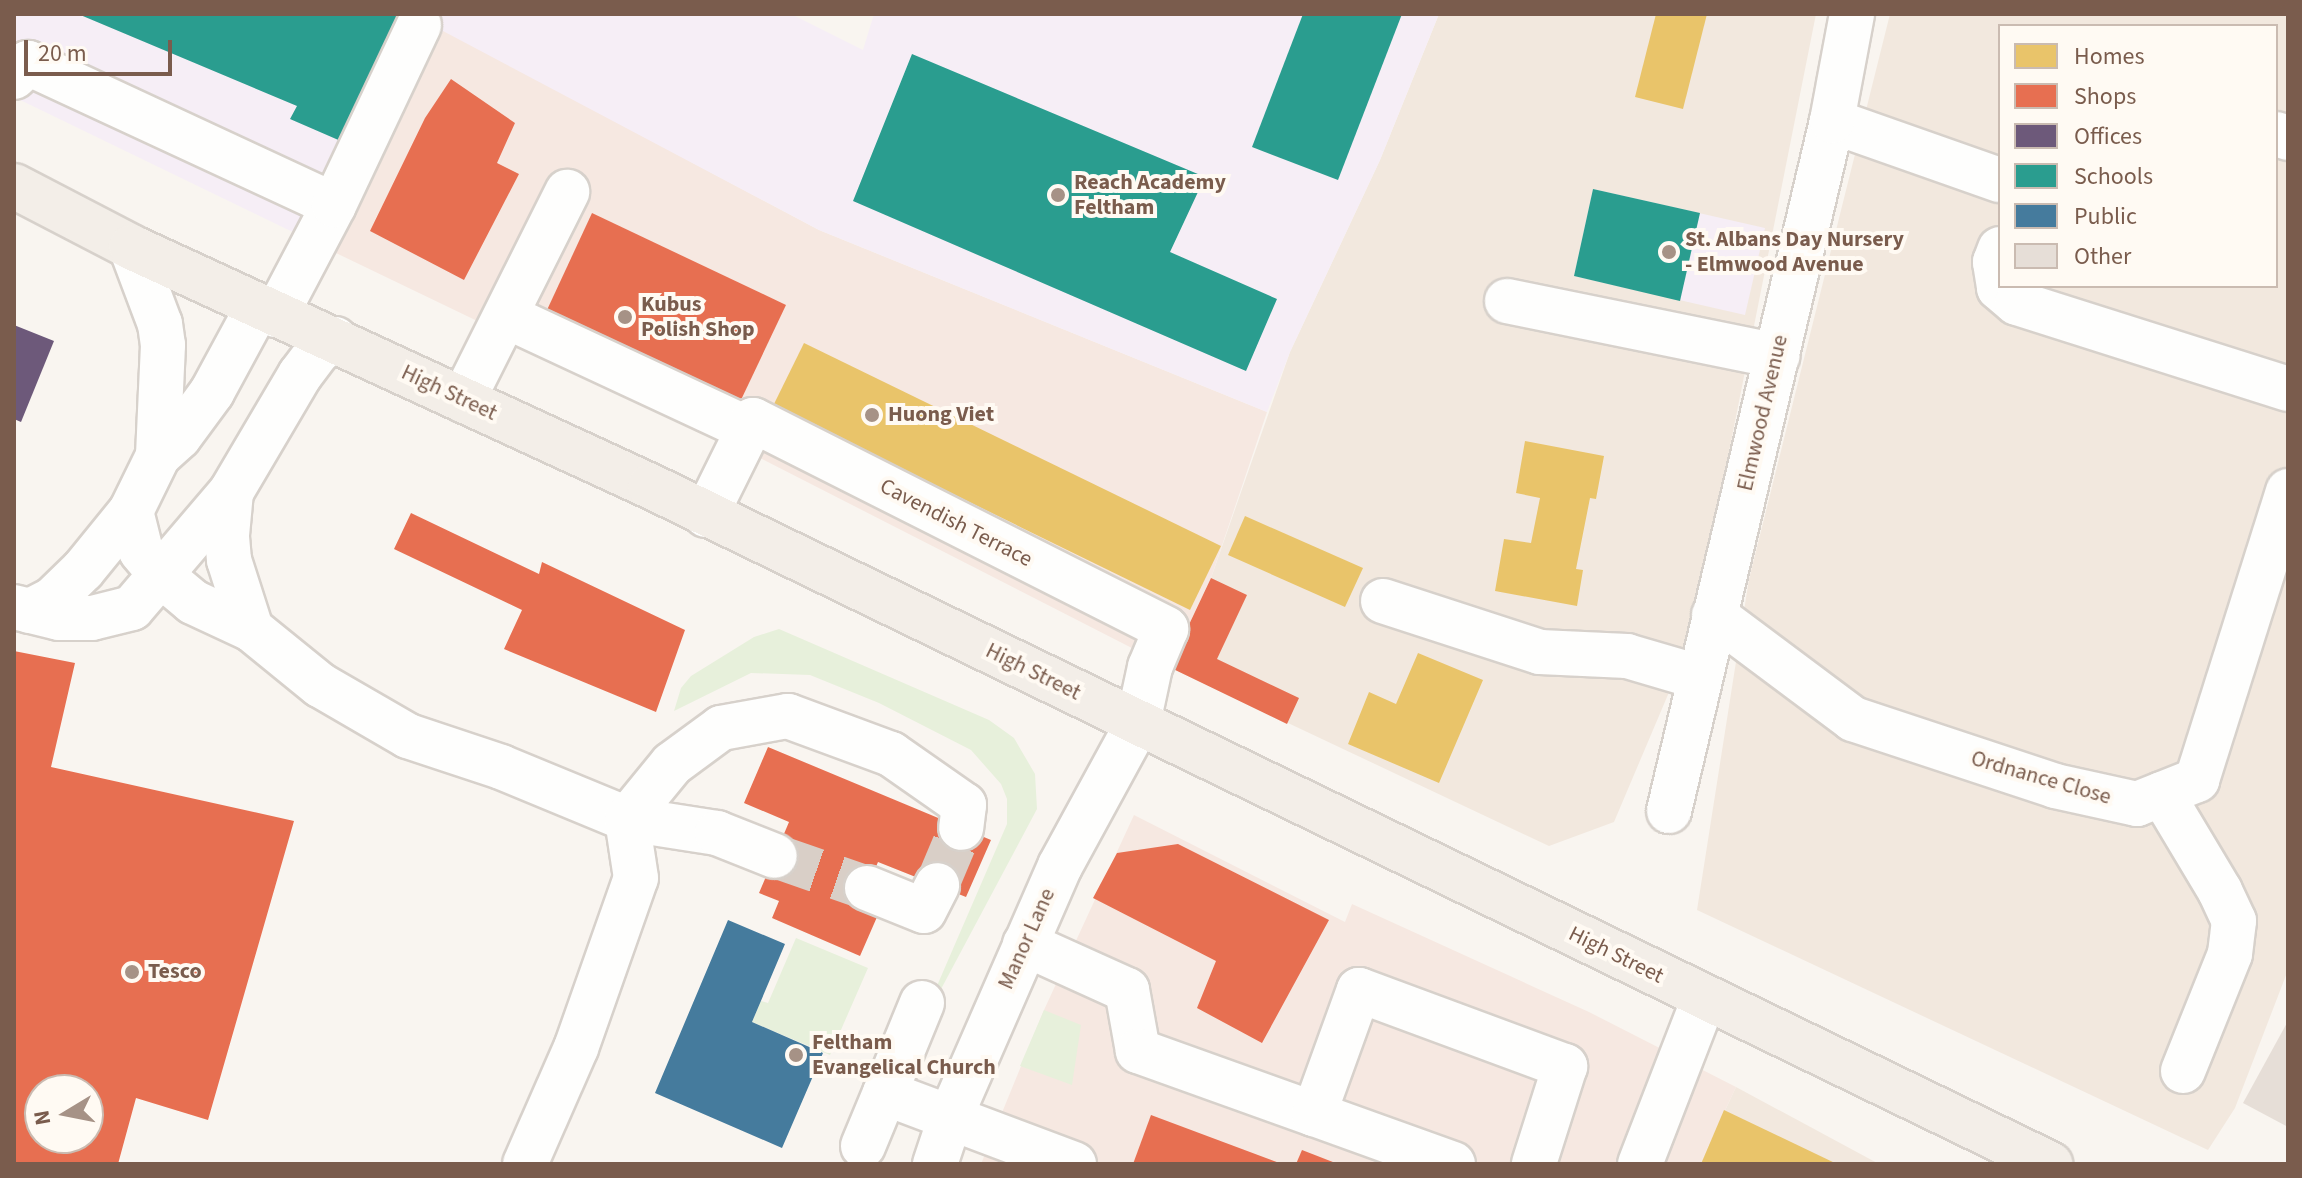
<!DOCTYPE html>
<html>
<head>
<meta charset="utf-8">
<style>
	body { margin:0 }
	#map { position:relative; width:2302px; height:1178px; overflow:hidden; background:#f9f5f0; font-family:"Source Sans 3",sans-serif }
	div>[style] { position:absolute }
	.residential>* { inset:0; background:#f2e8de }
	.commercial>* { inset:0; background:#f6e8e1 }
	.education>* { inset:0; background:#f6eef6 }
	.green>* { inset:0; background:#e7f0db }
	.homes>* { inset:0; background:#e9c46a }
	.shops>* { inset:0; background:#e76f51 }
	.offices>* { inset:0; background:#6d597a }
	.schools>* { inset:0; background:#2a9d8f }
	.public>* { inset:0; background:#457b9d }
	.building>* { inset:0; background:#e6ded7 }
	.minor-tunnel>* { height:44px; margin-top:-22px; transform-origin:0; background:repeating-linear-gradient(90deg,#d9cfc7 0 44px,transparent 0 66px) }
	.roads { filter:drop-shadow(2px 0 #d7d1cb) drop-shadow(-2px 0 #d7d1cb) drop-shadow(0 2px #d7d1cb) drop-shadow(0 -2px #d7d1cb) }
	.minor>* { height:44px; margin:-22px; padding:0 22px; transform-origin:22px; border-radius:22px; background:#fefefd }
	.major>* { height:44px; margin:-22px; padding:0 22px; transform-origin:22px; border-radius:22px; background:#f3eee8 }
	.dots>* { width:22px; height:22px; translate:-50% -50%; box-sizing:border-box; border:4px solid #fffaf3; border-radius:50% }
	span { translate:-50% -50%; white-space:nowrap; text-align:center; line-height:1.15; -webkit-text-stroke:8px #fffaf3; paint-order:stroke }
	.poi-label { font-size:22px; color:#7a5c4d; font-weight:700 }
	.left { translate:0 -50%; text-align:left }
	.street-label { font-size:22px; color:#7a5c4d }
	.frame { position:absolute; inset:0; border:16px solid #7a5c4d; pointer-events:none }
	.legend { position:absolute; left:1998px; top:24px; width:280px; height:264px; box-sizing:border-box; background:#fffaf3; border:2px solid #cabbb1; margin:0; padding:10px 14px; list-style:none; font-size:24px; color:#7a5c4d }
	.legend li { display:flex; align-items:center; gap:16px; height:40px }
	.legend b { width:40px; border:2px solid #cabbb1 }
	.north { position:absolute; left:24px; top:1074px; width:80px; height:80px; box-sizing:border-box; background:#fffaf3; border:2px solid #cabbb1; border-radius:50%; rotate:260deg; font-size:22px; font-weight:700; line-height:32px; text-align:center; color:#7a5c4d }
	.north::after { content:''; display:block; margin:auto; width:28px; height:36px; background:#a69286; clip-path:polygon(50% 0,100% 100%,50% 72%,0 100%) }
	.scale { position:absolute; left:24px; top:40px; width:148px; height:36px; box-sizing:border-box; border:4px solid #7a5c4d; border-top:0; padding-left:10px; font-size:24px; line-height:28px; white-space:nowrap; color:#7a5c4d; -webkit-text-stroke:6px #fffaf3; paint-order:stroke }
</style>
</head>
<body>
<div id="map">
	<div class="residential">
		<i style="clip-path:polygon(1439px 14px,1816px 14px,1692px 638px,1614px 822px,1549px 846px,1169px 667px,1211px 578px,1290px 352px,1380px 160px)"></i>
		<i style="clip-path:polygon(evenodd,1890px 14px,2288px 14px,2288px 970px,2235px 1108px,2208px 1150px,1697px 910px,1749px 579px,1890px 14px,2000px 26px,2276px 26px,2276px 286px,2000px 286px,2000px 26px)"></i>
		<i style="clip-path:polygon(1736px 1087px,1879px 1164px,1700px 1164px)"></i>
	</div>
	<div class="commercial">
		<i style="clip-path:polygon(443px 30px,819px 230px,1267px 412px,1211px 578px,1169px 667px,725px 440px,336px 253px)"></i>
		<i style="clip-path:polygon(1134px 815px,1345px 922px,1352px 904px,1589px 1012px,1736px 1087px,1700px 1164px,981px 1164px,1044px 1010px)"></i>
	</div>
	<div class="education">
		<i style="clip-path:polygon(14px 14px,791px 14px,863px 50px,874px 14px,1439px 14px,1380px 160px,1290px 352px,1267px 412px,819px 230px,443px 31px,336px 253px,14px 97px)"></i>
		<i style="clip-path:polygon(1593px 189px,1765px 228px,1745px 315px,1574px 276px)"></i>
	</div>
	<div class="green">
		<i style="clip-path:polygon(779px 629px,989px 720px,1014px 738px,1035px 774px,1037px 809px,940px 991px,933px 995px,1007px 824px,1007px 799px,1001px 784px,971px 750px,879px 703px,810px 675px,751px 673px,674px 711px,681px 688px,691px 676px,754px 637px)"></i>
		<i style="clip-path:polygon(796px 938px,868px 968px,830px 1055px,752px 1022px,761px 1001px,768px 1003px)"></i>
		<i style="clip-path:polygon(1044px 1010px,1081px 1025px,1072px 1085px,1020px 1066px)"></i>
	</div>
	<div class="homes">
		<i style="clip-path:polygon(1656px 14px,1707px 14px,1683px 109px,1635px 97px)"></i>
		<i style="clip-path:polygon(804px 343px,1221px 546px,1190px 610px,773px 406px)"></i>
		<i style="clip-path:polygon(1525px 441px,1604px 456px,1596px 499px,1590px 498px,1576px 569px,1583px 570px,1577px 606px,1495px 591px,1504px 539px,1531px 543px,1540px 498px,1516px 493px)"></i>
		<i style="clip-path:polygon(1245px 516px,1363px 568px,1345px 607px,1228px 555px)"></i>
		<i style="clip-path:polygon(1418px 653px,1483px 680px,1439px 783px,1348px 744px,1369px 692px,1396px 704px)"></i>
		<i style="clip-path:polygon(1724px 1110px,1837px 1164px,1701px 1164px)"></i>
	</div>
	<div class="shops">
		<i style="clip-path:polygon(451px 79px,515px 123px,497px 163px,519px 174px,464px 280px,370px 231px,425px 118px)"></i>
		<i style="clip-path:polygon(592px 213px,786px 305px,740px 402px,547px 310px)"></i>
		<i style="clip-path:polygon(411px 513px,539px 574px,542px 562px,685px 630px,656px 712px,504px 649px,522px 610px,394px 549px)"></i>
		<i style="clip-path:polygon(1211px 578px,1247px 595px,1217px 659px,1299px 698px,1287px 724px,1169px 667px)"></i>
		<i style="clip-path:polygon(evenodd,14px 651px,75px 663px,51px 767px,294px 821px,208px 1120px,136px 1098px,118px 1164px,14px 1164px,14px 651px,40px 1090px,88px 1090px,88px 1138px,40px 1138px,40px 1090px)"></i>
		<i style="clip-path:polygon(768px 747px,991px 840px,966px 897px,878px 862px,858px 909px,877px 917px,860px 956px,772px 918px,779px 901px,759px 893px,789px 822px,744px 803px)"></i>
		<i style="clip-path:polygon(1178px 844px,1329px 920px,1262px 1043px,1197px 1008px,1216px 961px,1093px 898px,1117px 853px)"></i>
		<i style="clip-path:polygon(1151px 1115px,1282px 1164px,1133px 1164px)"></i>
		<i style="clip-path:polygon(1302px 1150px,1338px 1164px,1296px 1164px)"></i>
	</div>
	<div class="offices">
		<i style="clip-path:polygon(14px 325px,54px 341px,21px 422px,14px 419px)"></i>
	</div>
	<div class="schools">
		<i style="clip-path:polygon(78px 14px,402px 14px,343px 142px,290px 119px,297px 106px)"></i>
		<i style="clip-path:polygon(1303px 14px,1402px 14px,1338px 180px,1252px 147px)"></i>
		<i style="clip-path:polygon(912px 54px,1205px 177px,1170px 252px,1277px 299px,1246px 371px,853px 201px)"></i>
		<i style="clip-path:polygon(1593px 189px,1700px 213px,1680px 301px,1574px 276px)"></i>
	</div>
	<div class="public">
		<i style="clip-path:polygon(728px 920px,785px 944px,752px 1022px,823px 1053px,782px 1148px,655px 1093px)"></i>
	</div>
	<div class="building">
		<i style="clip-path:polygon(2288px 1021px,2288px 1127px,2243px 1103px)"></i>
	</div>
	<div class="minor-tunnel">
		<i style="left:775px;top:856px;width:97px;rotate:19.2deg"></i>
		<i style="left:937px;top:885px;width:62px;rotate:-67.2deg"></i>
	</div>
	<div class="roads">
		<div class="minor">
			<i style="left:14px;top:77px;width:20px;rotate:-45deg"></i>
			<i style="left:28px;top:63px;width:337px;rotate:24.9deg"></i>
			<i style="left:1832px;top:121px;width:178px;rotate:19.4deg"></i>
			<i style="left:2276px;top:134px;width:13px;rotate:18deg"></i>
			<i style="left:131px;top:247px;width:82px;rotate:69.4deg"></i>
			<i style="left:160px;top:324px;width:21px;rotate:82deg"></i>
			<i style="left:163px;top:345px;width:111px;rotate:92.6deg"></i>
			<i style="left:158px;top:456px;width:61px;rotate:116.1deg"></i>
			<i style="left:131px;top:511px;width:41px;rotate:76deg"></i>
			<i style="left:141px;top:551px;width:33px;rotate:50deg"></i>
			<i style="left:162px;top:576px;width:40px;rotate:40deg"></i>
			<i style="left:193px;top:602px;width:64px;rotate:25deg"></i>
			<i style="left:251px;top:629px;width:89px;rotate:39.1deg"></i>
			<i style="left:320px;top:685px;width:102px;rotate:30.1deg"></i>
			<i style="left:408px;top:736px;width:98px;rotate:18.4deg"></i>
			<i style="left:501px;top:767px;width:136px;rotate:22.4deg"></i>
			<i style="left:627px;top:819px;width:91px;rotate:8.8deg"></i>
			<i style="left:717px;top:833px;width:62px;rotate:21.6deg"></i>
			<i style="left:2000px;top:249px;width:14px;rotate:111deg"></i>
			<i style="left:1995px;top:262px;width:26px;rotate:81deg"></i>
			<i style="left:1999px;top:288px;width:23px;rotate:40deg"></i>
			<i style="left:2017px;top:303px;width:284px;rotate:17.6deg"></i>
			<i style="left:1507px;top:301px;width:276px;rotate:11.5deg"></i>
			<i style="left:276px;top:315px;width:124px;rotate:-62.2deg"></i>
			<i style="left:334px;top:205px;width:199px;rotate:-64.7deg"></i>
			<i style="left:506px;top:316px;width:267px;rotate:25deg"></i>
			<i style="left:463px;top:400px;width:233px;rotate:-63.4deg"></i>
			<i style="left:158px;top:456px;width:28px;rotate:-42deg"></i>
			<i style="left:179px;top:437px;width:56px;rotate:-53.7deg"></i>
			<i style="left:212px;top:392px;width:97px;rotate:-61.6deg"></i>
			<i style="left:706px;top:515px;width:106px;rotate:-63.7deg"></i>
			<i style="left:753px;top:420px;width:463px;rotate:26.8deg"></i>
			<i style="left:1166px;top:629px;width:41px;rotate:112.8deg"></i>
			<i style="left:1150px;top:667px;width:57px;rotate:102.1deg"></i>
			<i style="left:1138px;top:723px;width:163px;rotate:118.6deg"></i>
			<i style="left:1060px;top:866px;width:273px;rotate:113.6deg"></i>
			<i style="left:951px;top:1116px;width:51px;rotate:108.4deg"></i>
			<i style="left:1383px;top:601px;width:165px;rotate:18deg"></i>
			<i style="left:1540px;top:652px;width:87px;rotate:2.6deg"></i>
			<i style="left:1627px;top:656px;width:75px;rotate:16.3deg"></i>
			<i style="left:14px;top:607px;width:46px;rotate:13.7deg"></i>
			<i style="left:59px;top:618px;width:33px"></i>
			<i style="left:92px;top:618px;width:41px;rotate:-14deg"></i>
			<i style="left:132px;top:608px;width:153px;rotate:-49.5deg"></i>
			<i style="left:30px;top:611px;width:25px;rotate:-27deg"></i>
			<i style="left:52px;top:600px;width:43px;rotate:-44.1deg"></i>
			<i style="left:83px;top:570px;width:76px;rotate:-50.9deg"></i>
			<i style="left:1714px;top:615px;width:174px;rotate:36.8deg"></i>
			<i style="left:1853px;top:719px;width:213px;rotate:18.3deg"></i>
			<i style="left:2055px;top:786px;width:84px;rotate:12.4deg"></i>
			<i style="left:2137px;top:804px;width:65px;rotate:-21.8deg"></i>
			<i style="left:2197px;top:780px;width:303px;rotate:-72.5deg"></i>
			<i style="left:251px;top:629px;width:72px;rotate:-107.7deg"></i>
			<i style="left:229px;top:560px;width:25px;rotate:-95deg"></i>
			<i style="left:227px;top:535px;width:43px;rotate:-84.7deg"></i>
			<i style="left:231px;top:492px;width:136px;rotate:-59.5deg"></i>
			<i style="left:300px;top:375px;width:30px;rotate:-53deg"></i>
			<i style="left:318px;top:351px;width:21px;rotate:-35deg"></i>
			<i style="left:2162px;top:794px;width:113px;rotate:59.1deg"></i>
			<i style="left:2220px;top:891px;width:33px;rotate:65deg"></i>
			<i style="left:2234px;top:921px;width:33px;rotate:97deg"></i>
			<i style="left:2230px;top:954px;width:126px;rotate:111.9deg"></i>
			<i style="left:1669px;top:811px;width:709px;rotate:-76.71deg"></i>
			<i style="left:1832px;top:121px;width:109px;rotate:-79.4deg"></i>
			<i style="left:867px;top:888px;width:61px;rotate:22deg"></i>
			<i style="left:924px;top:911px;width:29px;rotate:-63deg"></i>
			<i style="left:1025px;top:944px;width:112px;rotate:24.3deg"></i>
			<i style="left:1127px;top:990px;width:62px;rotate:79.8deg"></i>
			<i style="left:1138px;top:1051px;width:187px;rotate:19.7deg"></i>
			<i style="left:922px;top:1003px;width:97px;rotate:112.3deg"></i>
			<i style="left:885px;top:1093px;width:202px;rotate:20.6deg"></i>
			<i style="left:863px;top:1146px;width:57px;rotate:-67.5deg"></i>
			<i style="left:525px;top:1164px;width:127px;rotate:-66.3deg"></i>
			<i style="left:576px;top:1048px;width:180px;rotate:-70.6deg"></i>
			<i style="left:636px;top:878px;width:60px;rotate:-98.7deg"></i>
			<i style="left:627px;top:819px;width:71px;rotate:-50.7deg"></i>
			<i style="left:672px;top:764px;width:61px;rotate:-36.3deg"></i>
			<i style="left:721px;top:728px;width:68px;rotate:-10.2deg"></i>
			<i style="left:788px;top:716px;width:110px;rotate:20.3deg"></i>
			<i style="left:891px;top:754px;width:89px;rotate:34.9deg"></i>
			<i style="left:964px;top:805px;width:23px;rotate:97deg"></i>
			<i style="left:1453px;top:1164px;width:148px;rotate:-160.2deg"></i>
			<i style="left:1314px;top:1114px;width:132px;rotate:-70.1deg"></i>
			<i style="left:1359px;top:990px;width:220px;rotate:20.3deg"></i>
			<i style="left:1565px;top:1066px;width:103px;rotate:107.6deg"></i>
			<i style="left:1640px;top:1164px;width:177px;rotate:-68.8deg"></i>
		</div>
		<div class="major">
			<i style="left:14px;top:186px;width:132px;rotate:27.5deg"></i>
			<i style="left:131px;top:247px;width:571px;rotate:24.73deg"></i>
			<i style="left:650px;top:486px;width:1556px;rotate:25.84deg"></i>
		</div>
	</div>
	<div class="dots">
		<i style="left:1058px;top:195px;background:#a69286"></i>
		<i style="left:1669px;top:252px;background:#a69286"></i>
		<i style="left:625px;top:317px;background:#a69286"></i>
		<i style="left:872px;top:415px;background:#a69286"></i>
		<i style="left:132px;top:972px;background:#a69286"></i>
		<i style="left:796px;top:1055px;background:#a69286"></i>
	</div>
	<div class="poi-label">
		<span class="left" style="left:1074px;top:195px">Reach Academy<br>Feltham</span>
		<span class="left" style="left:1685px;top:252px">St. Albans Day Nursery<br>- Elmwood Avenue</span>
		<span class="left" style="left:641px;top:317px">Kubus<br>Polish Shop</span>
		<span class="left" style="left:888px;top:415px">Huong Viet</span>
		<span class="left" style="left:148px;top:972px">Tesco</span>
		<span class="left" style="left:812px;top:1055px">Feltham<br>Evangelical Church</span>
	</div>
	<div class="street-label">
		<span style="left:449px;top:393px;rotate:25deg">High Street</span>
		<span style="left:1763px;top:413px;rotate:-77deg">Elmwood Avenue</span>
		<span style="left:956px;top:523px;rotate:27deg">Cavendish Terrace</span>
		<span style="left:1033px;top:672px;rotate:26deg">High Street</span>
		<span style="left:2041px;top:778px;rotate:16deg">Ordnance Close</span>
		<span style="left:1027px;top:939px;rotate:-66deg">Manor Lane</span>
		<span style="left:1616px;top:955px;rotate:26deg">High Street</span>
	</div>
	<div class="frame"></div>
	<ul class="legend">
	<li><b style="height:22px;background:#e9c46a"></b>Homes</li>
	<li><b style="height:22px;background:#e76f51"></b>Shops</li>
	<li><b style="height:22px;background:#6d597a"></b>Offices</li>
	<li><b style="height:22px;background:#2a9d8f"></b>Schools</li>
	<li><b style="height:22px;background:#457b9d"></b>Public</li>
	<li><b style="height:22px;background:#e6ded7"></b>Other</li>
	</ul>
	<div class="north">N</div>
	<div class="scale">20 m</div>
</div>
</body>
</html>
